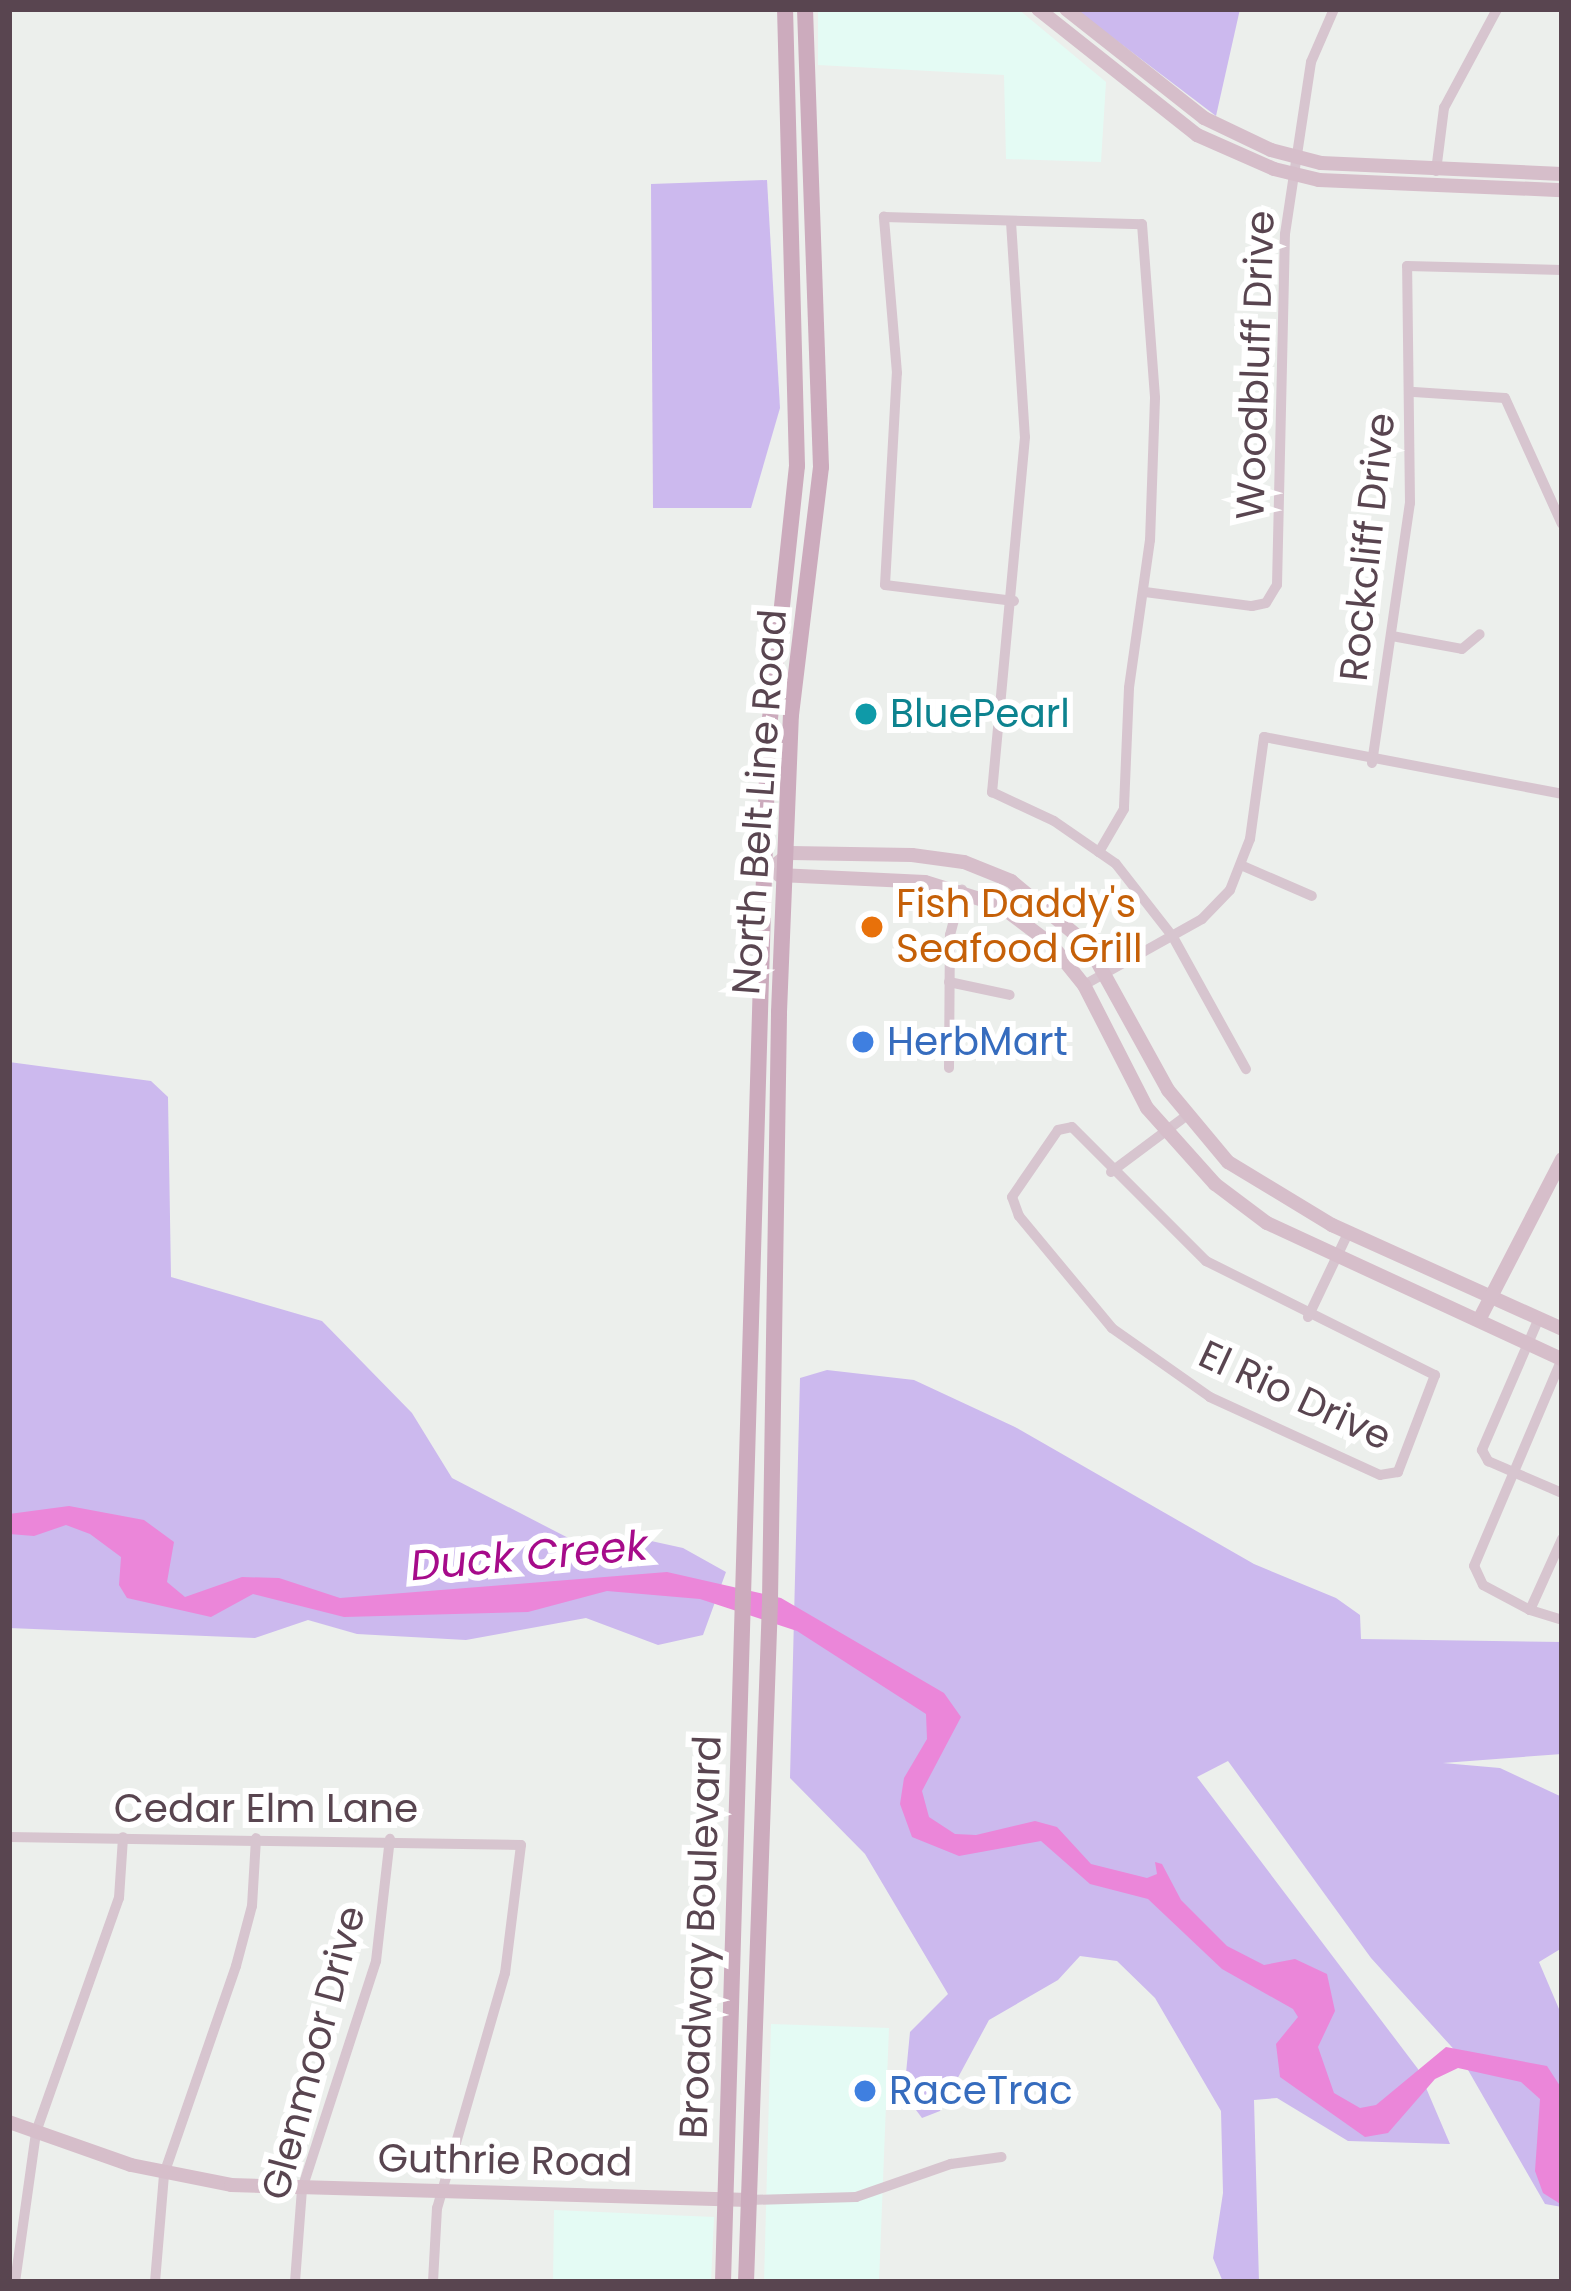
<!DOCTYPE html>
<html>
<head>
<meta charset="utf-8">
<style>
	body { margin:0 }
	#map { position:relative; width:1571px; height:2291px; overflow:hidden; background:#ecefec; font-family:Poppins,sans-serif }
	div>[style] { position:absolute }
	.commercial>* { inset:0; background:#e4fbf4 }
	.green>* { inset:0; background:#ccb9ee }
	.water>* { inset:0; background:#eb86d9 }
	.street>* { height:10px; margin:-5px; padding:0 5px; transform-origin:5px; border-radius:5px; background:#d7c5cf }
	.secondary>* { height:14px; margin:-7px; padding:0 7px; transform-origin:7px; border-radius:7px; background:#d6beca }
	.primary>* { height:16px; margin:-8px; padding:0 8px; transform-origin:8px; border-radius:8px; background:#ccabbd }
	.dots>* { width:33px; height:33px; translate:-50% -50%; box-sizing:border-box; border:6px solid #fff; border-radius:50% }
	span { translate:-50% -50%; white-space:nowrap; text-align:center; line-height:1.15; -webkit-text-stroke:12px #fff; paint-order:stroke }
	.street-label { font-size:39px; color:#594550 }
	.culture-label { font-size:39px; color:#0d838f }
	.left { translate:0 -50%; text-align:left }
	.food-label { font-size:39px; color:#c56008 }
	.shop-label { font-size:39px; color:#366cbe }
	.water-label { font-size:42px; color:#a60b8a; font-style:italic }
	.frame { position:absolute; inset:0; border:12px solid #594550; pointer-events:none }
</style>
</head>
<body>
<div id="map">
	<div class="commercial">
		<i style="clip-path:polygon(818px 9px,1018px 9px,1106px 82px,1101px 162px,1006px 159px,1004px 75px,818px 65px)"></i>
		<i style="clip-path:polygon(771px 2024px,889px 2028px,879px 2282px,764px 2282px)"></i>
		<i style="clip-path:polygon(554px 2210px,714px 2217px,711px 2282px,553px 2282px)"></i>
	</div>
	<div class="green">
		<i style="clip-path:polygon(1075px 9px,1240px 9px,1216px 116px)"></i>
		<i style="clip-path:polygon(767px 180px,780px 408px,751px 508px,653px 508px,651px 184px)"></i>
		<i style="clip-path:polygon(9px 1062px,151px 1081px,168px 1097px,171px 1277px,322px 1321px,412px 1413px,452px 1478px,582px 1545px,642px 1539px,683px 1548px,726px 1572px,703px 1635px,658px 1645px,586px 1618px,466px 1640px,357px 1634px,308px 1620px,255px 1638px,9px 1628px)"></i>
		<i style="clip-path:polygon(827px 1370px,914px 1380px,1015px 1427px,1254px 1564px,1336px 1598px,1360px 1615px,1361px 1639px,1562px 1642px,1562px 1754px,1443px 1763px,1500px 1768px,1562px 1797px,1562px 1948px,1539px 1962px,1562px 2016px,1562px 2207px,1545px 2204px,1460px 2056px,1371px 1958px,1228px 1761px,1197px 1777px,1418px 2069px,1450px 2144px,1348px 2141px,1277px 2098px,1254px 2100px,1259px 2282px,1223px 2282px,1213px 2258px,1223px 2193px,1221px 2111px,1155px 1998px,1117px 1961px,1080px 1956px,1058px 1980px,989px 2020px,940px 2111px,922px 2118px,904px 2094px,910px 2032px,948px 1994px,865px 1854px,790px 1778px,800px 1378px)"></i>
	</div>
	<div class="water">
		<i style="clip-path:polygon(69px 1506px,144px 1520px,174px 1542px,167px 1582px,185px 1597px,242px 1577px,279px 1578px,340px 1598px,667px 1572px,781px 1598px,944px 1693px,961px 1717px,922px 1791px,929px 1817px,955px 1834px,976px 1835px,1035px 1821px,1057px 1827px,1091px 1864px,1147px 1878px,1157px 1874px,1155px 1862px,1162px 1864px,1181px 1900px,1227px 1946px,1264px 1965px,1295px 1959px,1327px 1974px,1335px 2011px,1318px 2047px,1334px 2093px,1360px 2108px,1376px 2105px,1446px 2047px,1547px 2066px,1562px 2089px,1562px 2205px,1543px 2193px,1535px 2171px,1540px 2099px,1521px 2082px,1458px 2068px,1435px 2079px,1388px 2133px,1365px 2137px,1280px 2077px,1276px 2044px,1298px 2017px,1293px 2009px,1222px 1969px,1148px 1899px,1090px 1884px,1041px 1841px,959px 1856px,912px 1837px,900px 1804px,904px 1778px,927px 1739px,926px 1714px,797px 1631px,700px 1599px,607px 1591px,528px 1612px,344px 1617px,253px 1594px,211px 1617px,127px 1598px,119px 1585px,121px 1557px,90px 1534px,66px 1525px,34px 1536px,9px 1534px,9px 1514px)"></i>
	</div>
	<div class="street">
		<i style="left:1436px;top:171px;width:64px;rotate:-82.8deg"></i>
		<i style="left:1444px;top:108px;width:112px;rotate:-61.8deg"></i>
		<i style="left:1011px;top:222px;width:215px;rotate:86.3deg"></i>
		<i style="left:1025px;top:437px;width:357px;rotate:95.3deg"></i>
		<i style="left:992px;top:792px;width:68px;rotate:25.1deg"></i>
		<i style="left:1054px;top:821px;width:75px;rotate:34.7deg"></i>
		<i style="left:1116px;top:864px;width:93px;rotate:52deg"></i>
		<i style="left:1173px;top:937px;width:151px;rotate:61.1deg"></i>
		<i style="left:1414px;top:392px;width:91px;rotate:3.8deg"></i>
		<i style="left:1505px;top:398px;width:138px;rotate:65.7deg"></i>
		<i style="left:1145px;top:592px;width:108px;rotate:7.5deg"></i>
		<i style="left:1252px;top:606px;width:14px;rotate:-12deg"></i>
		<i style="left:1266px;top:603px;width:21px;rotate:-59deg"></i>
		<i style="left:1277px;top:585px;width:351px;rotate:-88.7deg"></i>
		<i style="left:1285px;top:234px;width:174px;rotate:-81.4deg"></i>
		<i style="left:1311px;top:62px;width:58px;rotate:-66.5deg"></i>
		<i style="left:1014px;top:601px;width:130px;rotate:-172.9deg"></i>
		<i style="left:885px;top:585px;width:212px;rotate:-86.8deg"></i>
		<i style="left:897px;top:373px;width:157px;rotate:-94.8deg"></i>
		<i style="left:884px;top:217px;width:258px;rotate:1.6deg"></i>
		<i style="left:1142px;top:224px;width:174px;rotate:85.7deg"></i>
		<i style="left:1155px;top:398px;width:142px;rotate:92deg"></i>
		<i style="left:1150px;top:540px;width:149px;rotate:98.1deg"></i>
		<i style="left:1129px;top:688px;width:121px;rotate:92.4deg"></i>
		<i style="left:1124px;top:809px;width:50px;rotate:120.2deg"></i>
		<i style="left:1392px;top:636px;width:71px;rotate:10.5deg"></i>
		<i style="left:1462px;top:649px;width:23px;rotate:-40deg"></i>
		<i style="left:1372px;top:763px;width:263px;rotate:-81.7deg"></i>
		<i style="left:1410px;top:503px;width:237px;rotate:-90.7deg"></i>
		<i style="left:1407px;top:266px;width:155px;rotate:1.5deg"></i>
		<i style="left:1243px;top:866px;width:75px;rotate:23.5deg"></i>
		<i style="left:949px;top:982px;width:62px;rotate:12deg"></i>
		<i style="left:1084px;top:985px;width:135px;rotate:-29.2deg"></i>
		<i style="left:1202px;top:919px;width:40px;rotate:-46deg"></i>
		<i style="left:1230px;top:890px;width:55px;rotate:-68.6deg"></i>
		<i style="left:1250px;top:839px;width:103px;rotate:-82.2deg"></i>
		<i style="left:1264px;top:737px;width:303px;rotate:10.8deg"></i>
		<i style="left:949px;top:1068px;width:133px;rotate:-89.6deg"></i>
		<i style="left:950px;top:935px;width:47px;rotate:-75.1deg"></i>
		<i style="left:1072px;top:1127px;width:190px;rotate:45deg"></i>
		<i style="left:1206px;top:1261px;width:256px;rotate:26.5deg"></i>
		<i style="left:1435px;top:1375px;width:104px;rotate:110.9deg"></i>
		<i style="left:1398px;top:1472px;width:18px;rotate:171deg"></i>
		<i style="left:1380px;top:1475px;width:187px;rotate:-155.4deg"></i>
		<i style="left:1210px;top:1397px;width:120px;rotate:-144.9deg"></i>
		<i style="left:1112px;top:1328px;width:146px;rotate:-129.7deg"></i>
		<i style="left:1019px;top:1216px;width:20px;rotate:-110deg"></i>
		<i style="left:1012px;top:1197px;width:81px;rotate:-55.5deg"></i>
		<i style="left:1058px;top:1130px;width:14px;rotate:-12deg"></i>
		<i style="left:1111px;top:1172px;width:94px;rotate:-36.7deg"></i>
		<i style="left:1308px;top:1317px;width:93px;rotate:-64.5deg"></i>
		<i style="left:1539px;top:1318px;width:144px;rotate:113.4deg"></i>
		<i style="left:1482px;top:1450px;width:13px;rotate:61deg"></i>
		<i style="left:1488px;top:1461px;width:81px;rotate:23.4deg"></i>
		<i style="left:1562px;top:1539px;width:78px;rotate:114.3deg"></i>
		<i style="left:1530px;top:1610px;width:34px;rotate:17deg"></i>
		<i style="left:1530px;top:1610px;width:53px;rotate:-152deg"></i>
		<i style="left:1483px;top:1585px;width:21px;rotate:-115deg"></i>
		<i style="left:1474px;top:1566px;width:225px;rotate:-67deg"></i>
		<i style="left:9px;top:1837px;width:512px;rotate:0.9deg"></i>
		<i style="left:521px;top:1845px;width:129px;rotate:97.1deg"></i>
		<i style="left:505px;top:1973px;width:245px;rotate:106.1deg"></i>
		<i style="left:437px;top:2208px;width:74px;rotate:93.1deg"></i>
		<i style="left:749px;top:2200px;width:107px;rotate:-1.6deg"></i>
		<i style="left:856px;top:2197px;width:101px;rotate:-19.2deg"></i>
		<i style="left:951px;top:2164px;width:51px;rotate:-7.8deg"></i>
		<i style="left:15px;top:2282px;width:151px;rotate:-82deg"></i>
		<i style="left:36px;top:2132px;width:248px;rotate:-70.5deg"></i>
		<i style="left:119px;top:1898px;width:61px;rotate:-86.2deg"></i>
		<i style="left:155px;top:2282px;width:108px;rotate:-85.2deg"></i>
		<i style="left:164px;top:2174px;width:220px;rotate:-70.9deg"></i>
		<i style="left:236px;top:1966px;width:62px;rotate:-75.1deg"></i>
		<i style="left:252px;top:1906px;width:68px;rotate:-86.6deg"></i>
		<i style="left:295px;top:2282px;width:93px;rotate:-85.7deg"></i>
		<i style="left:302px;top:2189px;width:240px;rotate:-72deg"></i>
		<i style="left:376px;top:1961px;width:123px;rotate:-83.5deg"></i>
	</div>
	<div class="secondary">
		<i style="left:1038px;top:9px;width:203px;rotate:38.4deg"></i>
		<i style="left:1197px;top:135px;width:84px;rotate:23.8deg"></i>
		<i style="left:1274px;top:169px;width:46px;rotate:13.7deg"></i>
		<i style="left:1319px;top:180px;width:243px;rotate:2.4deg"></i>
		<i style="left:1066px;top:9px;width:176px;rotate:38.3deg"></i>
		<i style="left:1204px;top:118px;width:74px;rotate:25.5deg"></i>
		<i style="left:1271px;top:150px;width:52px;rotate:14.6deg"></i>
		<i style="left:1321px;top:163px;width:241px;rotate:2.6deg"></i>
		<i style="left:768px;top:871px;width:28px;rotate:-39deg"></i>
		<i style="left:790px;top:853px;width:122px;rotate:0.9deg"></i>
		<i style="left:912px;top:855px;width:52px;rotate:7.7deg"></i>
		<i style="left:964px;top:862px;width:51px;rotate:22deg"></i>
		<i style="left:1011px;top:881px;width:100px;rotate:39.7deg"></i>
		<i style="left:1088px;top:945px;width:166px;rotate:61.1deg"></i>
		<i style="left:1168px;top:1090px;width:94px;rotate:50.2deg"></i>
		<i style="left:1228px;top:1162px;width:122px;rotate:31.2deg"></i>
		<i style="left:1332px;top:1225px;width:252px;rotate:24.3deg"></i>
		<i style="left:779px;top:875px;width:146px;rotate:2.7deg"></i>
		<i style="left:925px;top:882px;width:77px;rotate:17.3deg"></i>
		<i style="left:999px;top:905px;width:65px;rotate:36.9deg"></i>
		<i style="left:1051px;top:944px;width:53px;rotate:51.2deg"></i>
		<i style="left:1084px;top:985px;width:138px;rotate:62.9deg"></i>
		<i style="left:1147px;top:1108px;width:102px;rotate:48.2deg"></i>
		<i style="left:1215px;top:1184px;width:65px;rotate:36.9deg"></i>
		<i style="left:1267px;top:1223px;width:325px;rotate:24.8deg"></i>
		<i style="left:1479px;top:1320px;width:181px;rotate:-62.7deg"></i>
		<i style="left:9px;top:2122px;width:129px;rotate:19.4deg"></i>
		<i style="left:131px;top:2165px;width:102px;rotate:11.3deg"></i>
		<i style="left:231px;top:2185px;width:518px;rotate:1.66deg"></i>
	</div>
	<div class="primary">
		<i style="left:723px;top:2282px;width:1546px;rotate:-88.33deg"></i>
		<i style="left:768px;top:737px;width:273px;rotate:-83.9deg"></i>
		<i style="left:797px;top:466px;width:457px;rotate:-91.5deg"></i>
		<i style="left:746px;top:2282px;width:682px;rotate:-87.98deg"></i>
		<i style="left:770px;top:1600px;width:588px;rotate:-89.12deg"></i>
		<i style="left:779px;top:1012px;width:297px;rotate:-87.7deg"></i>
		<i style="left:791px;top:715px;width:250px;rotate:-83.1deg"></i>
		<i style="left:821px;top:467px;width:458px;rotate:-92deg"></i>
	</div>
	<div class="dots">
		<i style="left:866px;top:714px;background:#0f9aa8"></i>
		<i style="left:872px;top:927px;background:#e8710a"></i>
		<i style="left:863px;top:1042px;background:#3f7fe0"></i>
		<i style="left:865px;top:2091px;background:#3f7fe0"></i>
	</div>
	<div class="street-label">
		<span style="left:1256px;top:365px;rotate:-88deg">Woodbluff Drive</span>
		<span style="left:1368px;top:547px;rotate:-84deg">Rockcliff Drive</span>
		<span style="left:760px;top:802px;rotate:-86deg">North Belt Line Road</span>
		<span style="left:1295px;top:1396px;rotate:25deg">El Rio Drive</span>
		<span style="left:266px;top:1809px">Cedar Elm Lane</span>
		<span style="left:701px;top:1937px;rotate:-88deg">Broadway Boulevard</span>
		<span style="left:314px;top:2053px;rotate:-75deg">Glenmoor Drive</span>
		<span style="left:505px;top:2161px;rotate:1deg">Guthrie Road</span>
	</div>
	<div class="culture-label">
		<span class="left" style="left:890px;top:714px">BluePearl</span>
	</div>
	<div class="food-label">
		<span class="left" style="left:896px;top:927px">Fish Daddy's<br>Seafood Grill</span>
	</div>
	<div class="shop-label">
		<span class="left" style="left:887px;top:1042px">HerbMart</span>
		<span class="left" style="left:889px;top:2091px">RaceTrac</span>
	</div>
	<div class="water-label">
		<span style="left:529px;top:1556px;rotate:-5deg">Duck Creek</span>
	</div>
	<div class="frame"></div>
</div>
</body>
</html>
